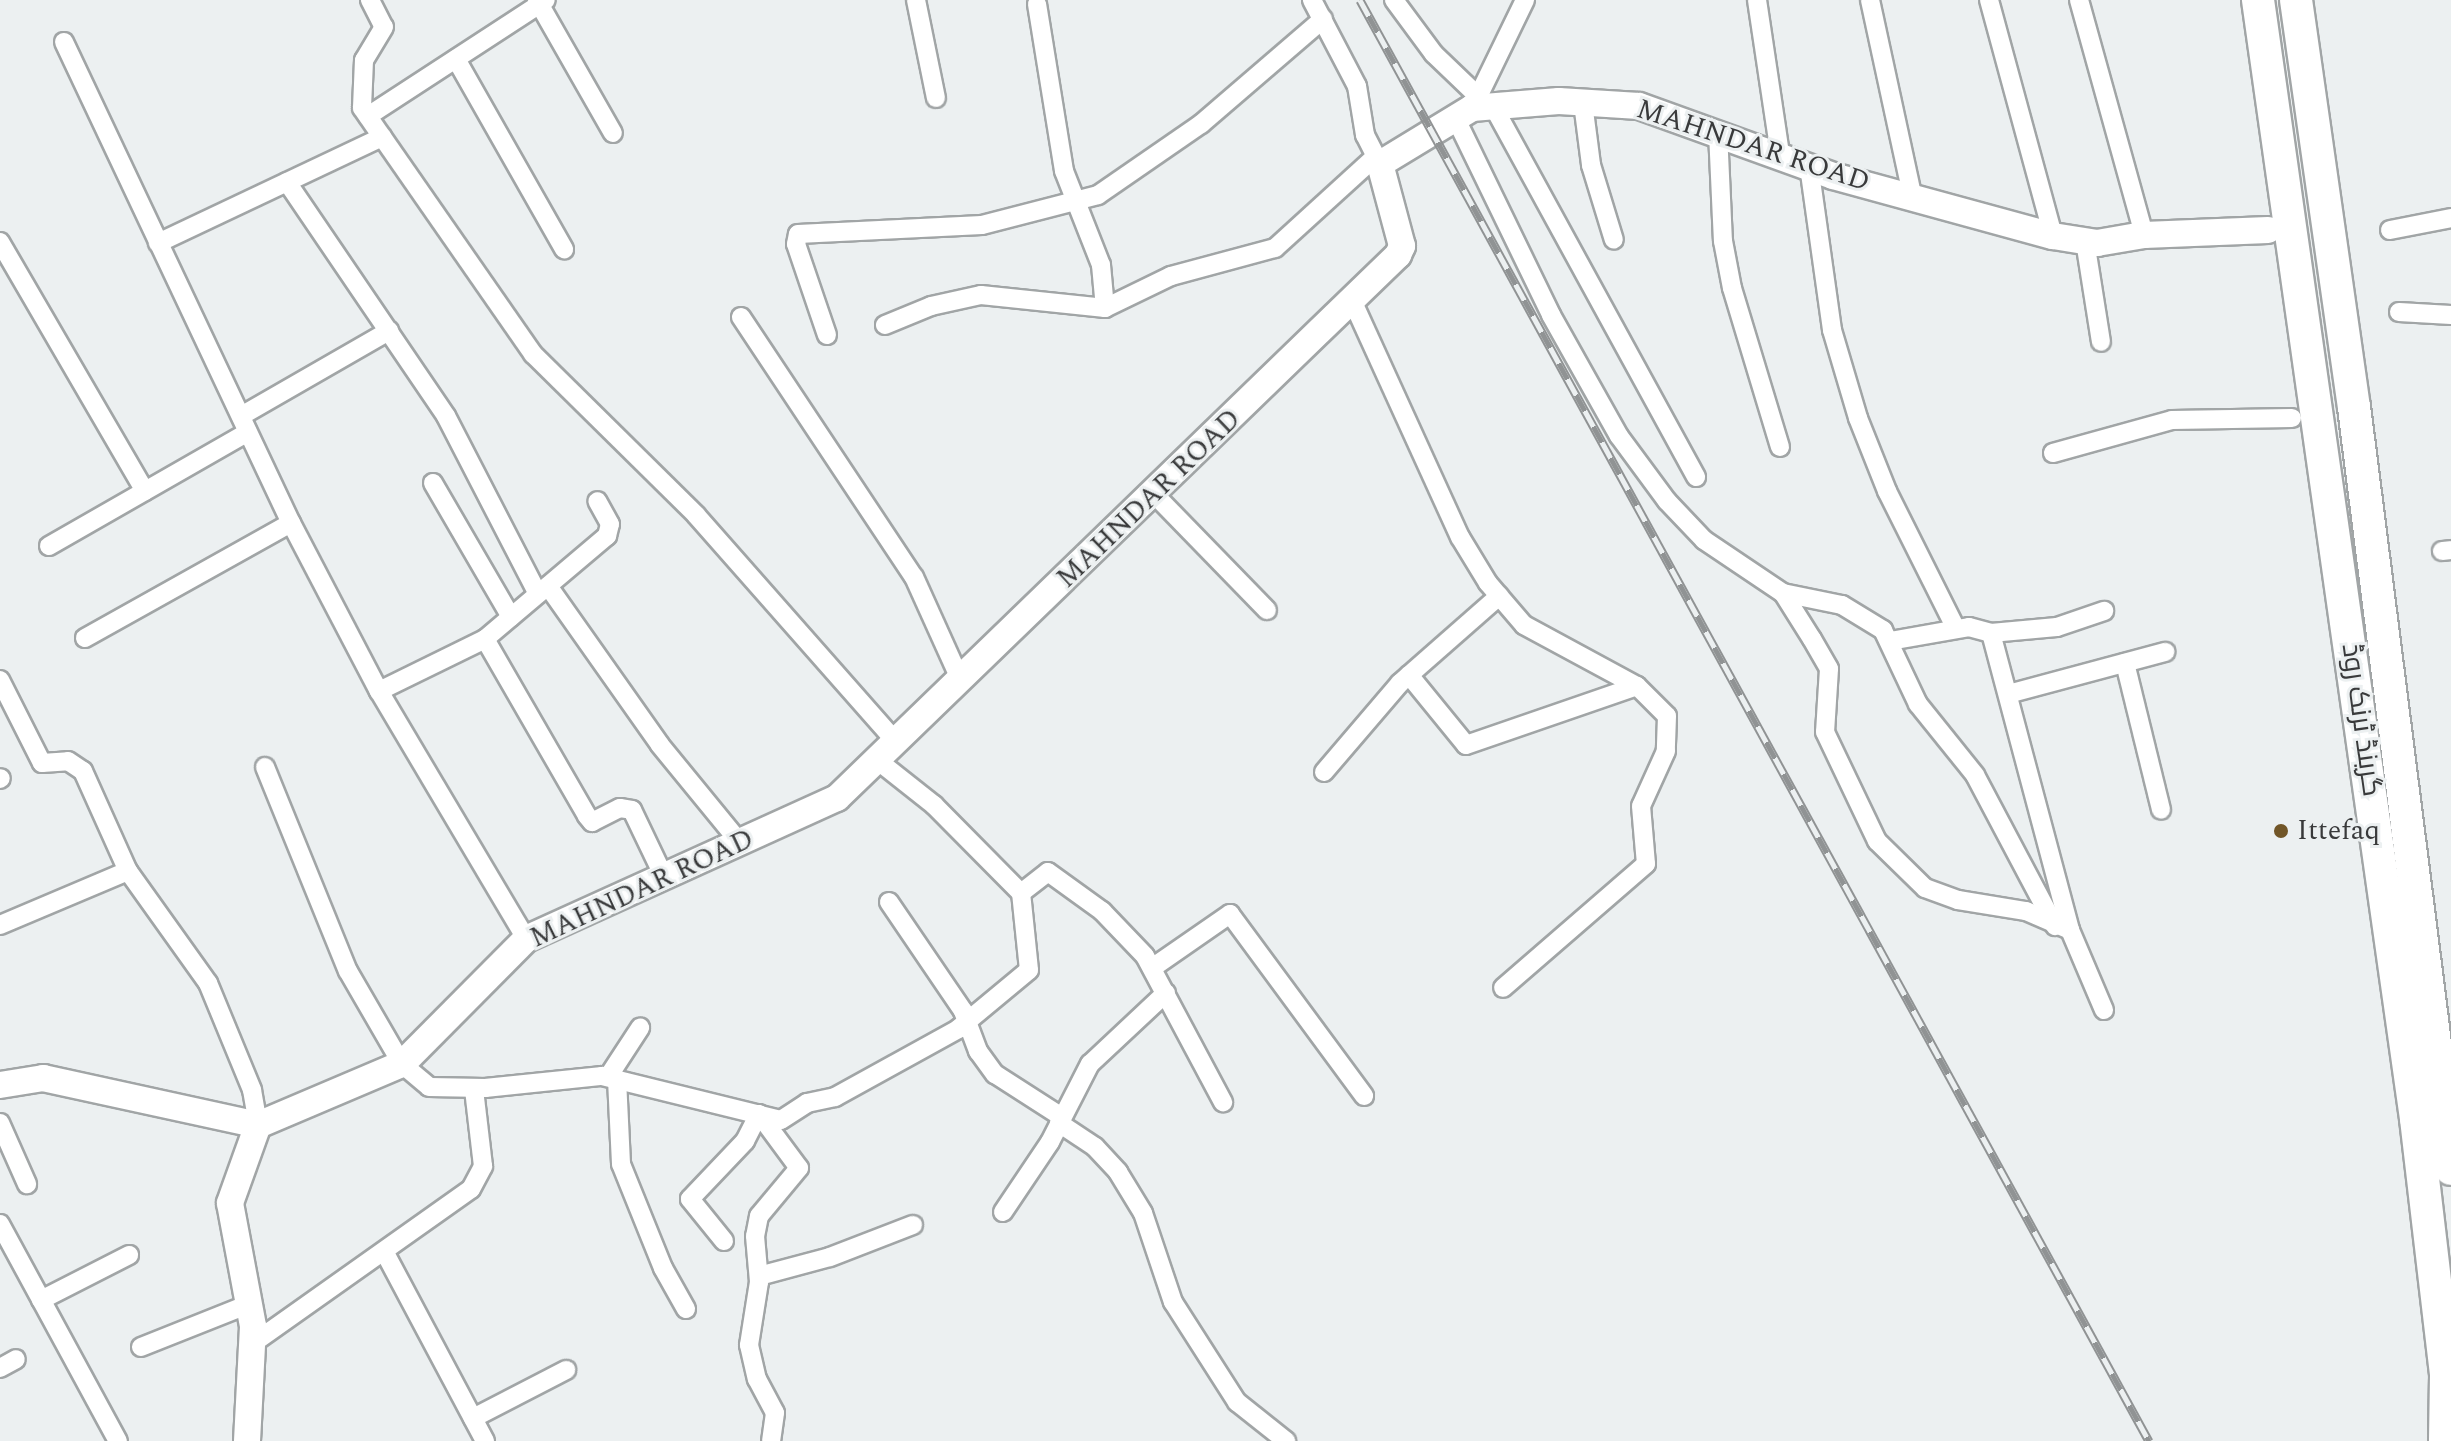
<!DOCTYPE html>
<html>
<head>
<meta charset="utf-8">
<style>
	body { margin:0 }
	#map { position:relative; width:2451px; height:1441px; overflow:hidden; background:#ecf0f1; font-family:Spectral,Cairo,serif }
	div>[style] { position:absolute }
	.roads { filter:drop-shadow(2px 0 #a1a5a6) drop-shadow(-2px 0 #a1a5a6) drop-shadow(0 2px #a1a5a6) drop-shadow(0 -2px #a1a5a6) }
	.street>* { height:18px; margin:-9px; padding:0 9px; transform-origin:9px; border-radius:9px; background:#fff }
	.secondary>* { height:26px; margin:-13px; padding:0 13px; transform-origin:13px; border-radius:13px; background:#fff }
	.highway>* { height:32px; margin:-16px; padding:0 16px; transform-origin:16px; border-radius:16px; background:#fff }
	.rail>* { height:9px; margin-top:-4.5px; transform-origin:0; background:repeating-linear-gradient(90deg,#ecf0f1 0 18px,#909394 0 36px); box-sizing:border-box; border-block:2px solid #909394 }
	.dots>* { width:22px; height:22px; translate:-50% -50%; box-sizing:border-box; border:4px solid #ecf0f1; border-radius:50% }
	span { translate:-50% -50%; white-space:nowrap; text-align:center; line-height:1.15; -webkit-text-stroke:6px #ecf0f1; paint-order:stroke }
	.street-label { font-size:28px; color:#393a3b }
	.poi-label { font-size:28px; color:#393a3b }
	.left { translate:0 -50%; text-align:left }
</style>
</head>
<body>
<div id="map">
	<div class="roads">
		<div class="street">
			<i style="left:370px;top:0;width:30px;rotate:63deg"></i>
			<i style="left:384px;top:27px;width:39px;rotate:121deg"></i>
			<i style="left:364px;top:60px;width:48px;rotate:92.4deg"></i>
			<i style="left:362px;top:108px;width:300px;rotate:55.2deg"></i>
			<i style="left:533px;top:354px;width:229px;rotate:44.6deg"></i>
			<i style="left:696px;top:515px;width:304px;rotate:48.6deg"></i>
			<i style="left:537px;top:0;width:153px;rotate:60.3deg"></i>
			<i style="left:916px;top:0;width:100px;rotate:78.5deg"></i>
			<i style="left:1312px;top:0;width:97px;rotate:62.4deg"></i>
			<i style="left:1357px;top:86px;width:50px;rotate:80.7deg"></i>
			<i style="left:1365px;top:135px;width:33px;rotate:63deg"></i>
			<i style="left:1394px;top:0;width:67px;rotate:53.5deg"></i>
			<i style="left:1434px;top:54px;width:61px;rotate:43.7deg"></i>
			<i style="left:1757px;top:0;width:155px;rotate:81.5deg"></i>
			<i style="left:1870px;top:0;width:199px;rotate:77.8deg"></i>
			<i style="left:1989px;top:0;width:245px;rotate:74.8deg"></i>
			<i style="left:2079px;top:0;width:244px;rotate:74.5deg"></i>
			<i style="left:1037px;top:4px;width:169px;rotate:80.8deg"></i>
			<i style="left:1064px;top:171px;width:101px;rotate:68.5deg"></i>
			<i style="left:1101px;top:265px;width:43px;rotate:84.7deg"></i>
			<i style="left:64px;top:42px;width:532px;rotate:64.74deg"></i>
			<i style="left:291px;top:523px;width:190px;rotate:62.4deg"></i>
			<i style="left:379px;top:691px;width:288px;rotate:59.3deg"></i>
			<i style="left:456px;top:59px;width:219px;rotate:60.4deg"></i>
			<i style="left:1583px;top:103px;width:63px;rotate:82.6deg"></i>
			<i style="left:1591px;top:165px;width:78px;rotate:73deg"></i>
			<i style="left:1474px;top:105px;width:117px;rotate:-64.1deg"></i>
			<i style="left:1493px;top:106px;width:423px;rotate:61.3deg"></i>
			<i style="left:368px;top:116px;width:212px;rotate:-33.1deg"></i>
			<i style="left:1455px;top:117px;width:220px;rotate:64.1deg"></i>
			<i style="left:1551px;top:315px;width:139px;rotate:60.7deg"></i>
			<i style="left:1619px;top:436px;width:81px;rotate:53.6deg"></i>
			<i style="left:1667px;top:501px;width:54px;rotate:46.5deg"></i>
			<i style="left:1704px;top:540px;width:95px;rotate:33.9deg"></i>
			<i style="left:1783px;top:593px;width:54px;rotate:57.8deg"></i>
			<i style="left:1812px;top:639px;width:34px;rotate:60deg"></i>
			<i style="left:1829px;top:669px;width:63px;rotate:93.6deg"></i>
			<i style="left:1825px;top:732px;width:121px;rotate:64.5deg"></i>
			<i style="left:1877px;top:841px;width:67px;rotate:44.4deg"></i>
			<i style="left:1925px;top:888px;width:35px;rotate:20deg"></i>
			<i style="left:1958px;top:900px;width:69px;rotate:9.2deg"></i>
			<i style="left:2026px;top:911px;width:48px;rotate:23.4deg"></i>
			<i style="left:2070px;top:930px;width:87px;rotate:67deg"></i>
			<i style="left:1718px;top:132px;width:109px;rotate:87.4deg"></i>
			<i style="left:1723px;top:241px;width:48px;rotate:79.2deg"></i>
			<i style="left:1732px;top:288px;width:166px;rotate:73.2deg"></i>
			<i style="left:1809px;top:166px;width:166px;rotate:82deg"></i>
			<i style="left:1832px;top:330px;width:92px;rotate:73.5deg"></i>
			<i style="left:1858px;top:418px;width:79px;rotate:68.3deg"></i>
			<i style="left:1887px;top:491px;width:154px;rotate:63.4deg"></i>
			<i style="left:287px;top:182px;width:283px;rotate:55.8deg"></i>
			<i style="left:446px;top:416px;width:200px;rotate:62.7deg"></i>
			<i style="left:2390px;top:230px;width:62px;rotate:-11.1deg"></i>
			<i style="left:2085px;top:241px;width:102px;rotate:81deg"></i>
			<i style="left:0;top:242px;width:288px;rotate:59.8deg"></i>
			<i style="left:158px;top:243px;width:248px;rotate:-25.3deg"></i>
			<i style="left:1351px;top:298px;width:263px;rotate:65.5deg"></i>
			<i style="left:1460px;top:537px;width:54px;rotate:58.7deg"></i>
			<i style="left:1488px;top:583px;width:55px;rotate:49.4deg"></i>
			<i style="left:1524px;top:625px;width:128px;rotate:28.4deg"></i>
			<i style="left:1637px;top:686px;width:42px;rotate:45deg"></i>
			<i style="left:1667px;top:716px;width:35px;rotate:92deg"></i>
			<i style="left:1666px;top:751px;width:60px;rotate:114.4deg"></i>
			<i style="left:1641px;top:806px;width:58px;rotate:85.1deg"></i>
			<i style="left:1646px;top:864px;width:189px;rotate:139.1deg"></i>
			<i style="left:2399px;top:312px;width:52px;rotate:3.3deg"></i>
			<i style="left:741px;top:317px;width:312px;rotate:56.4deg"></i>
			<i style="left:914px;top:577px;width:114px;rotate:65.7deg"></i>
			<i style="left:885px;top:325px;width:50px;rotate:-22.4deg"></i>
			<i style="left:931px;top:306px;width:51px;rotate:-12.4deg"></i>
			<i style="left:981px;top:295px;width:125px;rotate:6deg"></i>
			<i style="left:1105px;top:308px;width:73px;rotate:-25.9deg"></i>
			<i style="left:1171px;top:276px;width:108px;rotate:-15.1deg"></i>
			<i style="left:1275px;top:248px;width:137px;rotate:-42.3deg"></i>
			<i style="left:827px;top:335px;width:96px;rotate:-108.8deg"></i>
			<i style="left:796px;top:244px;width:10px;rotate:-79deg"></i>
			<i style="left:798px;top:234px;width:184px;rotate:-2.8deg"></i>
			<i style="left:982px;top:225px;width:120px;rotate:-14.5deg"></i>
			<i style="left:1098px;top:195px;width:125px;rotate:-34.6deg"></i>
			<i style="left:1201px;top:124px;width:161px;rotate:-40.7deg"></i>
			<i style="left:241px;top:416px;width:171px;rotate:-29.9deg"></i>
			<i style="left:2053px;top:453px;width:123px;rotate:-15.5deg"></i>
			<i style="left:2172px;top:420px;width:120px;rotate:-1deg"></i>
			<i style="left:433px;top:483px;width:155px;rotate:59.8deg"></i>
			<i style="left:1154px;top:494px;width:162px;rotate:45.8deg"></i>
			<i style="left:49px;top:546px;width:229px;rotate:-29.8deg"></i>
			<i style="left:2442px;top:551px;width:9px;rotate:-6deg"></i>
			<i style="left:548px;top:586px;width:194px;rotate:54.8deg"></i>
			<i style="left:660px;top:745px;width:128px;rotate:50.7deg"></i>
			<i style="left:1783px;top:593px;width:60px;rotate:11.5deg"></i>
			<i style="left:1842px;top:605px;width:48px;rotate:31.4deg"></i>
			<i style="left:1883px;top:630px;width:82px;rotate:64.7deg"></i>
			<i style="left:1918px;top:704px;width:91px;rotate:51.2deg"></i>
			<i style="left:1975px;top:775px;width:171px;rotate:62.1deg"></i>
			<i style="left:1991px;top:633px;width:307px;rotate:75.1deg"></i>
			<i style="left:85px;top:638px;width:236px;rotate:-29.2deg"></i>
			<i style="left:485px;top:639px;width:204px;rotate:60deg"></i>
			<i style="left:587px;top:816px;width:8px;rotate:50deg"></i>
			<i style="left:592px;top:822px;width:31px;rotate:-27deg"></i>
			<i style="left:620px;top:808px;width:12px;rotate:9deg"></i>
			<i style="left:632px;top:810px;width:76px;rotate:64.4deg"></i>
			<i style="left:1890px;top:641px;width:80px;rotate:-10deg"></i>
			<i style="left:1969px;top:627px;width:23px;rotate:15deg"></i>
			<i style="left:1991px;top:633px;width:66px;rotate:-5.2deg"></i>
			<i style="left:2057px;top:627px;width:50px;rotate:-18.8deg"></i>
			<i style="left:2125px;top:663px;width:151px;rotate:76.2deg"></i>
			<i style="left:1409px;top:675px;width:90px;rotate:50.8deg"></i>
			<i style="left:1466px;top:745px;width:181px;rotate:-19deg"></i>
			<i style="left:0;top:680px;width:93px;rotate:63.2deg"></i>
			<i style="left:42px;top:763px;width:26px;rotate:-4deg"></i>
			<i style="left:68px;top:761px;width:18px;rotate:34deg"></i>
			<i style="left:83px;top:771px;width:110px;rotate:65.8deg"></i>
			<i style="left:128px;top:871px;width:138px;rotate:54.5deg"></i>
			<i style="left:208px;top:983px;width:116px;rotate:67.6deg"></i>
			<i style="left:252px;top:1090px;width:36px;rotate:80deg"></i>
			<i style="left:379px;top:691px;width:118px;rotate:-26.1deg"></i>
			<i style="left:485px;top:639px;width:160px;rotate:-40.2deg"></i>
			<i style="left:607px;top:536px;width:12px;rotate:-76deg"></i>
			<i style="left:610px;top:524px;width:26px;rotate:-119deg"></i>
			<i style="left:2008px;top:694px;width:163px;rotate:-15deg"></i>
			<i style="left:265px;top:767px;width:220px;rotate:67.9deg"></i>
			<i style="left:348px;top:971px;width:108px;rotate:59.9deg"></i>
			<i style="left:402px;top:1064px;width:35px;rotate:40deg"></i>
			<i style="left:429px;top:1087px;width:56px;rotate:1deg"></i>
			<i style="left:485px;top:1088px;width:118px;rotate:-5.9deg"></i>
			<i style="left:602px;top:1076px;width:184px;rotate:13.8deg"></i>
			<i style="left:781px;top:1120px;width:31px;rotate:-33deg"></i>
			<i style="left:807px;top:1103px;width:29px;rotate:-12deg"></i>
			<i style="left:835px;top:1097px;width:141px;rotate:-28.9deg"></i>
			<i style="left:958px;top:1029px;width:92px;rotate:-39.7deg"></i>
			<i style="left:1029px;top:970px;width:77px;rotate:-95.9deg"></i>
			<i style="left:1021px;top:893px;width:124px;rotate:-134.7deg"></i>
			<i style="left:934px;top:805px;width:73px;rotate:-141.7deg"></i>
			<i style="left:1324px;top:772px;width:117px;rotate:-49.5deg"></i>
			<i style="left:1400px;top:683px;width:132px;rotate:-41.3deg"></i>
			<i style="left:0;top:779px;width:1px;rotate:-45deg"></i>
			<i style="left:1021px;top:893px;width:34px;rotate:-38deg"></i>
			<i style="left:1048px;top:872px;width:67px;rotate:35.8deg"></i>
			<i style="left:1102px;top:911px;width:62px;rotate:46.3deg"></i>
			<i style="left:1145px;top:956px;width:166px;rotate:61.9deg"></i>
			<i style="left:889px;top:902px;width:132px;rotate:55.8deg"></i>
			<i style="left:963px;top:1011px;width:43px;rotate:69.4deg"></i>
			<i style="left:978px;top:1051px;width:29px;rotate:54deg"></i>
			<i style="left:995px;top:1074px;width:80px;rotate:32.7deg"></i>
			<i style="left:0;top:925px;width:139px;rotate:-22.9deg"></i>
			<i style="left:1152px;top:968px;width:95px;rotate:-34.7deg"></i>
			<i style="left:1230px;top:914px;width:226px;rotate:53.6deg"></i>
			<i style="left:608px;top:1077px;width:59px;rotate:-56.9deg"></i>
			<i style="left:617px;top:1079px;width:85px;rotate:87.3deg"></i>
			<i style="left:621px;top:1164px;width:112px;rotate:68deg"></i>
			<i style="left:663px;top:1268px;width:47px;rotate:60.7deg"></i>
			<i style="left:0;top:1123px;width:67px;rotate:66.1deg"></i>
			<i style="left:1059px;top:1123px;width:43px;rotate:33.7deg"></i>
			<i style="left:1095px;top:1147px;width:34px;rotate:47deg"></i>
			<i style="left:1118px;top:1172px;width:48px;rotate:58.6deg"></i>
			<i style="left:1143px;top:1213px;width:94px;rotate:71.4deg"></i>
			<i style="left:1173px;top:1302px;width:119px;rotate:57.4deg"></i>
			<i style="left:1237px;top:1402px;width:63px;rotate:38.5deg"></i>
			<i style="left:1003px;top:1212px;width:84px;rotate:-56.1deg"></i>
			<i style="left:1050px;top:1142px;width:88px;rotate:-62.9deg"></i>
			<i style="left:1090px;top:1064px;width:104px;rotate:-43.1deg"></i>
			<i style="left:0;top:1224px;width:247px;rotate:61.5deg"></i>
			<i style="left:724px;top:1241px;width:54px;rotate:-129deg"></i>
			<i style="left:690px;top:1199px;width:80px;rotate:-46.5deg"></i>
			<i style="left:745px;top:1141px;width:30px;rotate:-63deg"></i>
			<i style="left:759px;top:1114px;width:67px;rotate:53.5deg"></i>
			<i style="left:799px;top:1168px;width:62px;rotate:129.8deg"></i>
			<i style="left:759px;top:1216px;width:20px;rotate:101deg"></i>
			<i style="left:755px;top:1236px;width:46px;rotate:85deg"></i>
			<i style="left:759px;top:1282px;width:64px;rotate:99deg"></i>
			<i style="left:749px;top:1345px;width:35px;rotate:77deg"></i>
			<i style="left:757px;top:1379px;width:38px;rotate:62deg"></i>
			<i style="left:775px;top:1413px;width:28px;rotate:98deg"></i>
			<i style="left:385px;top:1253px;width:213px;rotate:62deg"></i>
			<i style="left:759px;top:1276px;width:73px;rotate:-15deg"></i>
			<i style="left:830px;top:1257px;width:89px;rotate:-21.1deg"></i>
			<i style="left:41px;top:1300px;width:99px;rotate:-27.1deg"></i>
			<i style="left:252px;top:1344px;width:268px;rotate:-35.3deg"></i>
			<i style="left:471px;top:1189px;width:26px;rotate:-62deg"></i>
			<i style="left:483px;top:1166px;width:78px;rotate:-96.7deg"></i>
			<i style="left:141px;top:1347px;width:116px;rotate:-21.7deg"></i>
			<i style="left:0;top:1368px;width:18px;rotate:-29deg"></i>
			<i style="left:473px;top:1418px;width:105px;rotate:-27.3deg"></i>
		</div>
		<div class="secondary">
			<i style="left:0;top:1085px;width:44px;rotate:-9.2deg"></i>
			<i style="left:43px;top:1078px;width:220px;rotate:12.3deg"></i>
			<i style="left:258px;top:1125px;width:156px;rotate:-23deg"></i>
			<i style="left:402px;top:1064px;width:176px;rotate:-45.2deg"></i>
			<i style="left:526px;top:939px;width:341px;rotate:-24.4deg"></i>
			<i style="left:837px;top:798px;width:781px;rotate:-44.07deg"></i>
			<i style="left:1398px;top:255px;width:10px;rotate:-66deg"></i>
			<i style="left:1402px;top:246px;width:85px;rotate:-105deg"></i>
			<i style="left:1380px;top:164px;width:108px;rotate:-31.3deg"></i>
			<i style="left:1472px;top:108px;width:87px;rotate:-4.6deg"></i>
			<i style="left:1559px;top:101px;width:80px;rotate:3.6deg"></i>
			<i style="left:1639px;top:106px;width:206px;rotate:19.8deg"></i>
			<i style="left:1833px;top:176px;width:228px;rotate:15.3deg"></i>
			<i style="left:2053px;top:236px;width:45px;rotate:9deg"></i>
			<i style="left:2097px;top:243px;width:48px;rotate:-9.7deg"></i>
			<i style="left:2144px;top:235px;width:124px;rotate:-2.3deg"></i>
			<i style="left:247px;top:1441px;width:115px;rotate:-87deg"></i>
			<i style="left:253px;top:1326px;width:125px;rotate:-100.6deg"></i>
			<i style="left:230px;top:1203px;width:83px;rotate:-70.3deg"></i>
		</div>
		<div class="highway">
			<i style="left:2258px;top:0;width:1130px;rotate:81.96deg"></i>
			<i style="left:2416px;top:1119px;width:259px;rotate:83.3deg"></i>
			<i style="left:2446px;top:1376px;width:65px;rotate:90.9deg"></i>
			<i style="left:2296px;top:0;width:411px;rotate:81.9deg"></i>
			<i style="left:2354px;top:407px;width:768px;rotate:82.75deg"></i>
		</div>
	</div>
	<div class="rail">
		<i style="left:1360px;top:0;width:1643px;rotate:61.3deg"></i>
	</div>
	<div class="dots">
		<i style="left:2281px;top:831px;background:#715628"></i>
	</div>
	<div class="street-label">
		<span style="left:1753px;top:146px;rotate:18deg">MAHNDAR ROAD</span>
		<span style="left:1149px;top:499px;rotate:-44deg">MAHNDAR ROAD</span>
		<span style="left:2361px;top:720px;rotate:82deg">گرینڈ ٹرنک روڈ</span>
		<span style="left:642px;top:889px;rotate:-25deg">MAHNDAR ROAD</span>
	</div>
	<div class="poi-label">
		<span class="left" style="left:2297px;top:831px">Ittefaq</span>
	</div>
</div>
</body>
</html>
